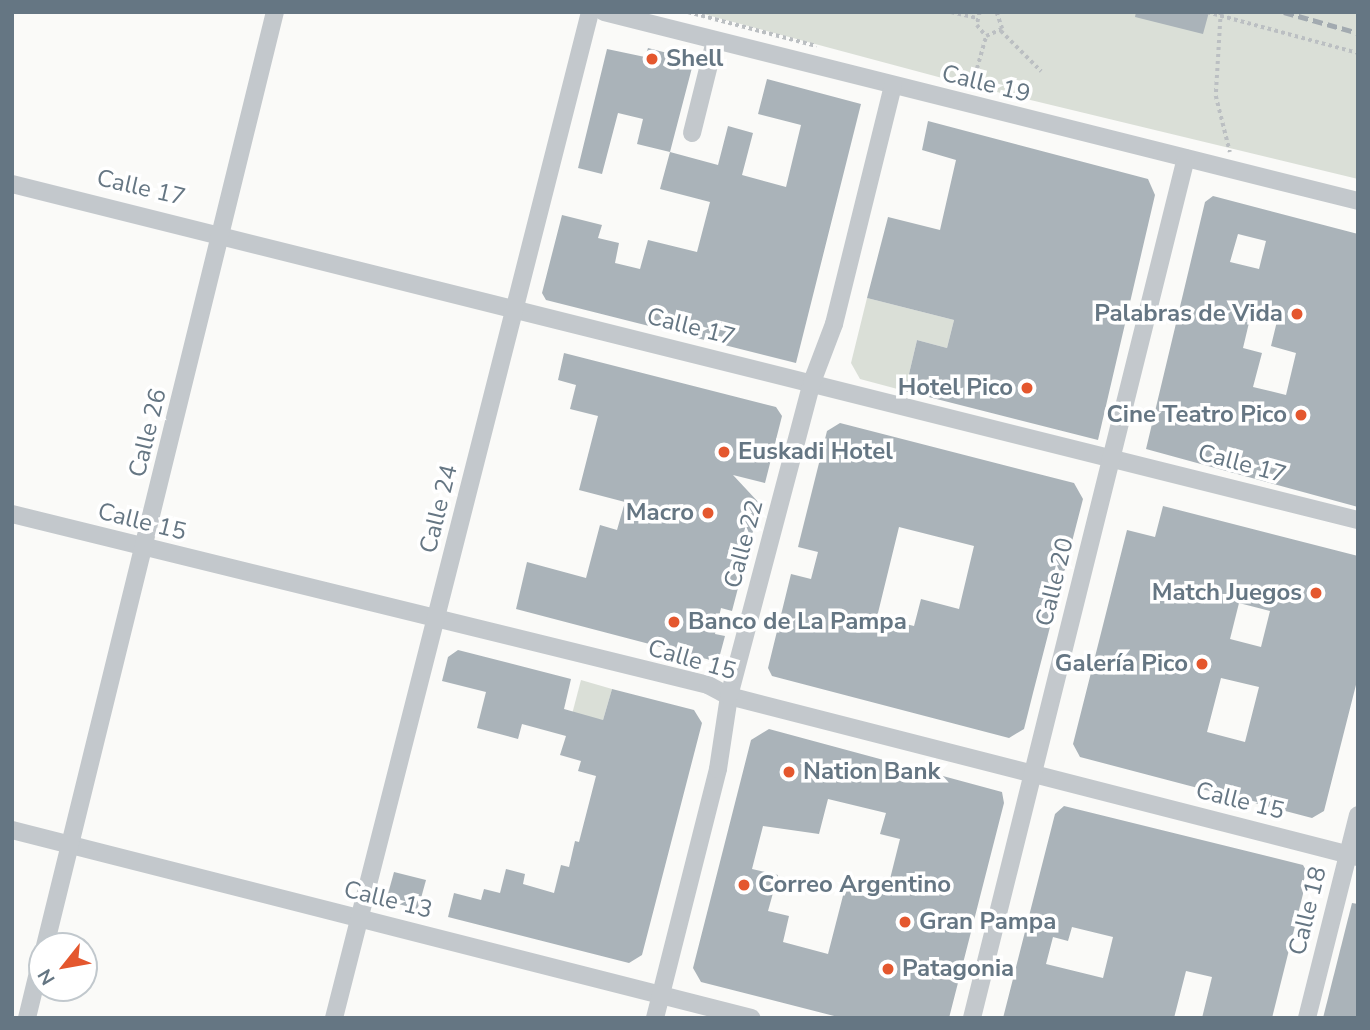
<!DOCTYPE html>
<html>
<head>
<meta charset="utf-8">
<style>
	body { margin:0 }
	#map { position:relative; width:1370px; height:1030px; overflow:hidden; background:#fafaf8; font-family:"Nunito Sans",sans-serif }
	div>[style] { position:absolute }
	.green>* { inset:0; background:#dadfd7 }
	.building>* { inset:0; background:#aab3b9 }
	.path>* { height:3.5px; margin-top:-1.75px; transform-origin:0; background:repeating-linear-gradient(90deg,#bbbfc2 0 3.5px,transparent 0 7px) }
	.minor>* { height:18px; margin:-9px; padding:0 9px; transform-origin:9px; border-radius:9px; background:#c3c8cc }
	.rail>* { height:5px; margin-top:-2.5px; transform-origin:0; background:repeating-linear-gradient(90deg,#a2aab0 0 10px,transparent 0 15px) }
	.dots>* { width:19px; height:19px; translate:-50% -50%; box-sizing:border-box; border:4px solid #fff; border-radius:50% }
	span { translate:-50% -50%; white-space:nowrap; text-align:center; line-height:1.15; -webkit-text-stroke:7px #fff; paint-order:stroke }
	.poi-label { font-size:24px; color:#657683; font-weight:700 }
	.left { translate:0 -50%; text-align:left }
	.right { translate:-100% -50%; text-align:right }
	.street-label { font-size:24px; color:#657683 }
	.frame { position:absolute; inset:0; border:14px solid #657683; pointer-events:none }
	.north { position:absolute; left:28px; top:932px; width:70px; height:70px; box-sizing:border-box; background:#fff; border:2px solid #c1c8cd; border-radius:50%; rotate:239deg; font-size:19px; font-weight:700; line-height:28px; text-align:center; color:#657683 }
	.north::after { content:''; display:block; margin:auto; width:24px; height:32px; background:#e4572e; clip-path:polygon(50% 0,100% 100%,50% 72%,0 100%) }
</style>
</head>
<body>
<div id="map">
	<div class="green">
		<i style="clip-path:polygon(696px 12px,1358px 12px,1358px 179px,972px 86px)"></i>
		<i style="clip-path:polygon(867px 298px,954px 320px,947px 348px,917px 340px,905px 391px,860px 379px,851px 363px)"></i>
		<i style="clip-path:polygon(581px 680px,612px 689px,603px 720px,571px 718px)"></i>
	</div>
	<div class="building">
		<i style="clip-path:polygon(1136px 12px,1209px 12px,1203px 34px,1135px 17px)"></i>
		<i style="clip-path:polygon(648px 48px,694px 60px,670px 152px,637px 144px,643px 119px,618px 113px,602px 174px,578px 168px,607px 49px,645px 57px)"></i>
		<i style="clip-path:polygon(767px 79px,861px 104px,796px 363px,546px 300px,542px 293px,562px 215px,602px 225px,598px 238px,619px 243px,615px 263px,640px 269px,648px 240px,697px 252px,710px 202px,660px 189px,670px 152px,718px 165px,728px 126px,753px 133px,742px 175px,786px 187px,801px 125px,758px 114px)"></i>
		<i style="clip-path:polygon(928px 121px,1148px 179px,1155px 195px,1098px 440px,905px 391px,917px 340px,947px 348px,954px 320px,867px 298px,888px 217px,940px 230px,956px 160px,922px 150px)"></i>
		<i style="clip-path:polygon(evenodd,1213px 196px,1358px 234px,1358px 507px,1146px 449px,1205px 202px,1213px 196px,1238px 234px,1266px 241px,1259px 269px,1230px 262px,1238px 234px,1213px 196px,1252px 310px,1278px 317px,1271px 346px,1296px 353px,1286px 395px,1253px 387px,1262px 353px,1243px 348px,1252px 310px)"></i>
		<i style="clip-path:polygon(564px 353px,776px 407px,782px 416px,765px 483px,733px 475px,760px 504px,732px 611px,721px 608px,715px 634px,725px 636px,718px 662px,516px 609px,527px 562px,586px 578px,600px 525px,617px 530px,625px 502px,579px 490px,598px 416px,570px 409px,576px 385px,558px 380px)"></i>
		<i style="clip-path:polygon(evenodd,840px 423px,1074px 483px,1083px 499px,1033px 693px,1024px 729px,1009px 738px,772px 676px,768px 668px,791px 574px,811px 579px,818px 552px,798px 547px,827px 431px,840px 423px,899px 527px,974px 546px,959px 609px,921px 599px,914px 626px,877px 617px,899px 527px)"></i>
		<i style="clip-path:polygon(evenodd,1163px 506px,1358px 556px,1358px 677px,1324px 811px,1312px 818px,1080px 757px,1073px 744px,1127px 530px,1155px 537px,1163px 506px,1239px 603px,1270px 611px,1261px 647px,1230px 639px,1239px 603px,1163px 506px,1221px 678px,1259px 687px,1245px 742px,1207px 732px,1221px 678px)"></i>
		<i style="clip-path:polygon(458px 650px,571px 679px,564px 709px,603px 720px,612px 689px,694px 710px,702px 723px,642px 955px,629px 963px,448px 917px,454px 893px,481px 900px,484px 889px,500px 893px,506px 869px,525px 874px,523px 884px,554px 893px,561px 865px,569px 867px,575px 841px,579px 842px,596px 776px,578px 771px,581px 761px,560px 755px,566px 736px,522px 724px,518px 739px,477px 728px,486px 692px,442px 681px,448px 657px)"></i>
		<i style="clip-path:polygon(evenodd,769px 729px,1002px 792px,1004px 803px,949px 1018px,842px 1018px,701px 982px,693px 968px,751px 740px,769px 729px,828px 799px,886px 813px,880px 834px,900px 839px,886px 895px,846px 884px,828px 954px,783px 942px,789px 916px,768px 911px,778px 875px,752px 869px,763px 826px,819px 834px,828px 799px)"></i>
		<i style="clip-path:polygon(evenodd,1064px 806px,1303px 865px,1308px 874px,1272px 1018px,1202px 1018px,1212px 977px,1186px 971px,1174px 1018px,1003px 1018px,1055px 814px,1064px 806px,1072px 927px,1113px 937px,1103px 978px,1046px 964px,1053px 937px,1068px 941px,1072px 927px)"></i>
		<i style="clip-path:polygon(394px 872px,426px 880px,418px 909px,386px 901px)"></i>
		<i style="clip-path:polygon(1352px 903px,1358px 904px,1358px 1018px,1323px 1018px)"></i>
	</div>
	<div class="path">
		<i style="left:688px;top:12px;width:133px;rotate:14.8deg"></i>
		<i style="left:951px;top:12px;width:26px;rotate:13deg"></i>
		<i style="left:980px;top:12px;width:13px;rotate:103deg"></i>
		<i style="left:977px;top:25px;width:14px;rotate:51deg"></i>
		<i style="left:1207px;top:12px;width:156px;rotate:15.2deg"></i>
		<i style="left:1221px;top:12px;width:84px;rotate:93.4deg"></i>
		<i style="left:1216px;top:96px;width:58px;rotate:76deg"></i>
		<i style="left:1001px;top:31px;width:57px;rotate:45deg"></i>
		<i style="left:986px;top:36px;width:17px;rotate:-24deg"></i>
		<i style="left:1002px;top:29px;width:18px;rotate:-109deg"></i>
		<i style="left:971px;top:89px;width:55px;rotate:-74.2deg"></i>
	</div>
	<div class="minor">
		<i style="left:604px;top:12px;width:777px;rotate:14.07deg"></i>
		<i style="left:692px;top:133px;width:95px;rotate:-76deg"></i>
		<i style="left:12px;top:184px;width:1387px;rotate:14.02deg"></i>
		<i style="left:12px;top:514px;width:717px;rotate:13.8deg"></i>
		<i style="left:708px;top:685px;width:24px;rotate:28deg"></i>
		<i style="left:729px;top:696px;width:649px;rotate:14.36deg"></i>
		<i style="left:12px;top:830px;width:763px;rotate:14.27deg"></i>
		<i style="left:45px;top:946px;width:962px;rotate:-76.17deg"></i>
		<i style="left:27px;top:1018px;width:64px;rotate:-76.4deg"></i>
		<i style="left:334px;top:1018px;width:1038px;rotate:-75.72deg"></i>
		<i style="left:655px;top:1018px;width:257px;rotate:-75.8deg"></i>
		<i style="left:718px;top:769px;width:74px;rotate:-81.4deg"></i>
		<i style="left:729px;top:696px;width:325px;rotate:-75.2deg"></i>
		<i style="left:812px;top:382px;width:62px;rotate:-69.2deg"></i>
		<i style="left:834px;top:324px;width:245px;rotate:-76.1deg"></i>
		<i style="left:972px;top:1018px;width:886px;rotate:-76.03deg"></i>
		<i style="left:1307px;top:1018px;width:209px;rotate:-75.9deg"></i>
	</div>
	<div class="rail">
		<i style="left:1284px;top:12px;width:77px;rotate:15.8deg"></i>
	</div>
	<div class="dots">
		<i style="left:652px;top:59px;background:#e4572e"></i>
		<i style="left:1297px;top:314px;background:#e4572e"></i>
		<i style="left:1027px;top:388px;background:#e4572e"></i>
		<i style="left:1301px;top:415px;background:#e4572e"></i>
		<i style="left:724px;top:452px;background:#e4572e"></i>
		<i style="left:708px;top:513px;background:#e4572e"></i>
		<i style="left:1316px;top:593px;background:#e4572e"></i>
		<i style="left:674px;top:622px;background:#e4572e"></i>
		<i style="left:1202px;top:664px;background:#e4572e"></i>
		<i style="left:789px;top:772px;background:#e4572e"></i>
		<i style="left:744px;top:885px;background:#e4572e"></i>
		<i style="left:905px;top:922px;background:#e4572e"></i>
		<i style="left:888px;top:969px;background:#e4572e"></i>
	</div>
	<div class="poi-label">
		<span class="left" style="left:666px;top:59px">Shell</span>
		<span class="right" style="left:1283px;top:314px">Palabras de Vida</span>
		<span class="right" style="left:1013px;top:388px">Hotel Pico</span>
		<span class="right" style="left:1287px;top:415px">Cine Teatro Pico</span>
		<span class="left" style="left:738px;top:452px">Euskadi Hotel</span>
		<span class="right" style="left:694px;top:513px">Macro</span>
		<span class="right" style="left:1302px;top:593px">Match Juegos</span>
		<span class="left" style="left:688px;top:622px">Banco de La Pampa</span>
		<span class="right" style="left:1188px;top:664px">Galería Pico</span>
		<span class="left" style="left:803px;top:772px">Nation Bank</span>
		<span class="left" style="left:758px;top:885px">Correo Argentino</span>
		<span class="left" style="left:919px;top:922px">Gran Pampa</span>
		<span class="left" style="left:902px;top:969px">Patagonia</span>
	</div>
	<div class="street-label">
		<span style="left:986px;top:84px;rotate:14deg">Calle 19</span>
		<span style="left:141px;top:188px;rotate:13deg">Calle 17</span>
		<span style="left:691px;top:327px;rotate:14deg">Calle 17</span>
		<span style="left:148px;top:433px;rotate:-76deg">Calle 26</span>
		<span style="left:1242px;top:464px;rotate:15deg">Calle 17</span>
		<span style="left:439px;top:509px;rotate:-76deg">Calle 24</span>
		<span style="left:142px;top:522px;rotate:14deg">Calle 15</span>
		<span style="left:744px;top:544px;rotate:-75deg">Calle 22</span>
		<span style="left:1055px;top:582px;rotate:-76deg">Calle 20</span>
		<span style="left:692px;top:660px;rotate:16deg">Calle 15</span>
		<span style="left:1240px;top:801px;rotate:14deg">Calle 15</span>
		<span style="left:388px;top:900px;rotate:14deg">Calle 13</span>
		<span style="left:1308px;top:911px;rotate:-76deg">Calle 18</span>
	</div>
	<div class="frame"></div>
	<div class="north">N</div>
</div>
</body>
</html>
